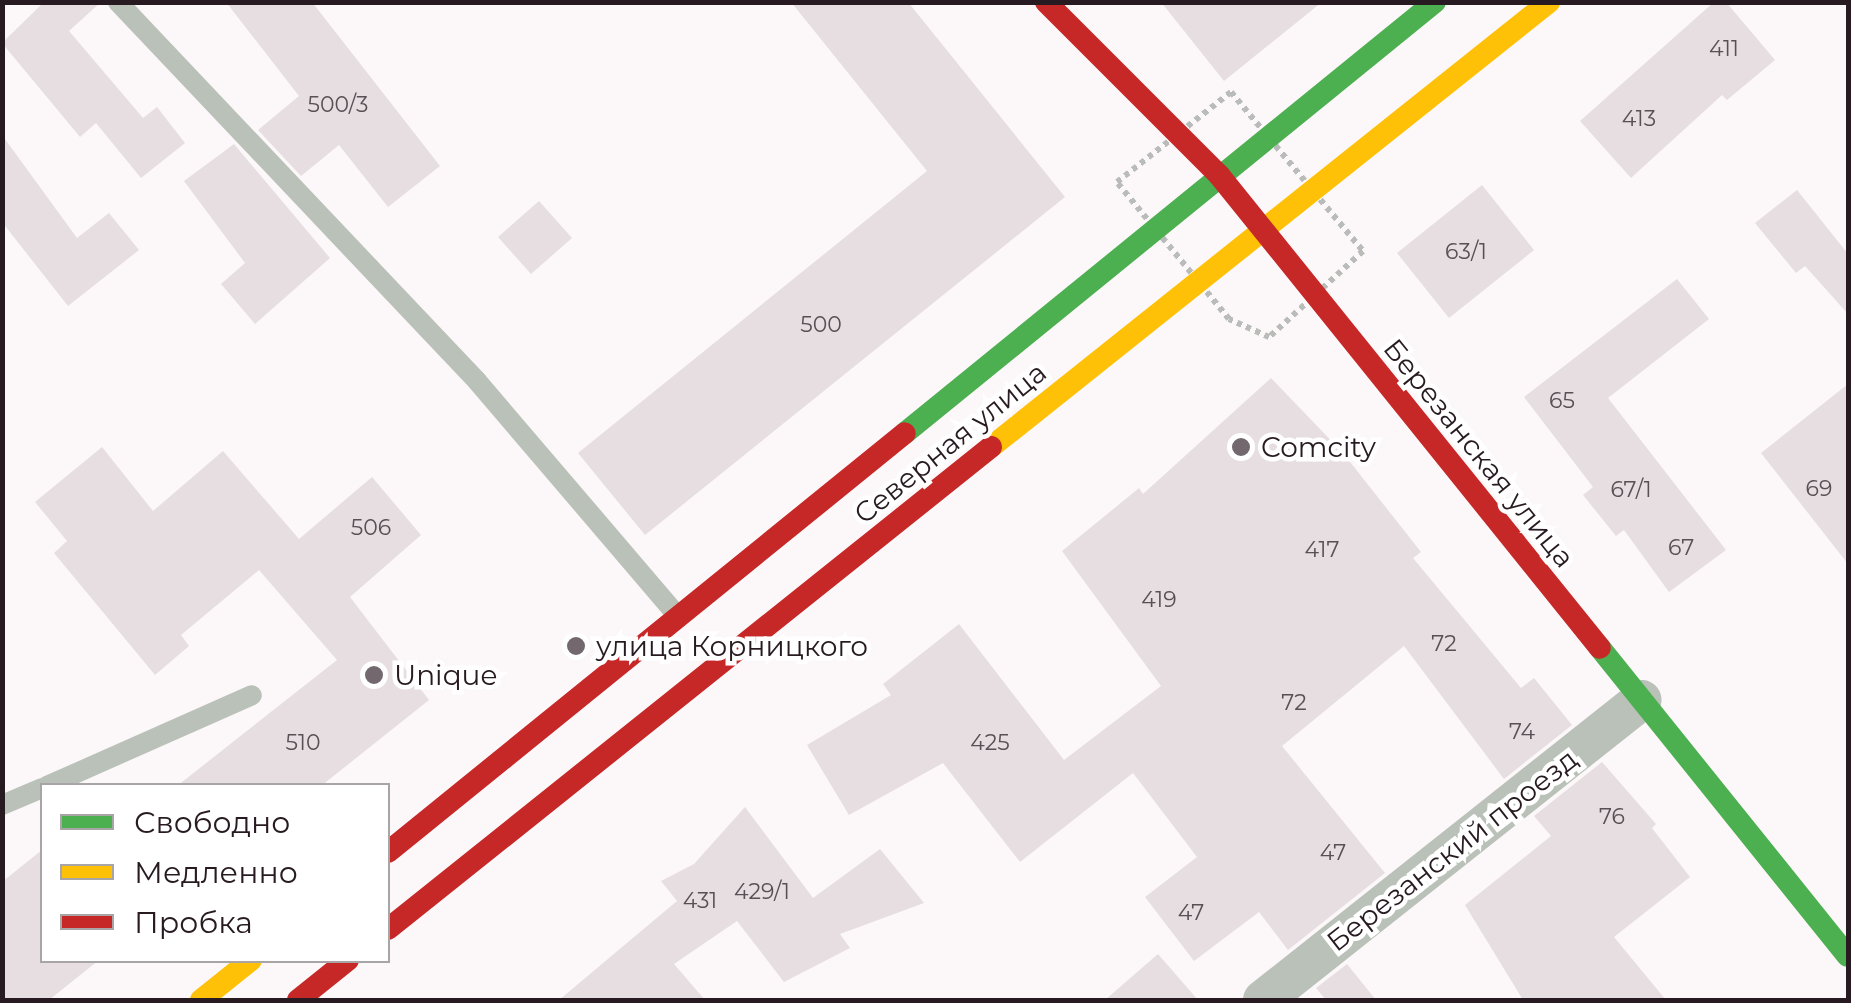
<!DOCTYPE html>
<html>
<head>
<meta charset="utf-8">
<style>
	body { margin:0 }
	#map { position:relative; width:1851px; height:1003px; overflow:hidden; background:#fcf7f9; font-family:Montserrat,sans-serif }
	div>[style] { position:absolute }
	.building>* { inset:0; background:#e7dee2 }
	.path>* { height:6px; margin-top:-3px; transform-origin:0; background:repeating-linear-gradient(90deg,#b9bcb8 0 5px,transparent 0 10px) }
	.lane>* { height:20px; margin:-10px; padding:0 10px; transform-origin:10px; border-radius:10px; background:#bac1b8 }
	.street>* { height:40px; margin:-20px; padding:0 20px; transform-origin:20px; border-radius:20px; background:#bac1b8 }
	.fast>* { height:22px; margin:-11px; padding:0 11px; transform-origin:11px; border-radius:11px; background:#4caf50 }
	.slow>* { height:22px; margin:-11px; padding:0 11px; transform-origin:11px; border-radius:11px; background:#ffc107 }
	.jam>* { height:22px; margin:-11px; padding:0 11px; transform-origin:11px; border-radius:11px; background:#c62828 }
	.dots>* { width:28px; height:28px; translate:-50% -50%; box-sizing:border-box; border:5px solid #fff; border-radius:50% }
	span { translate:-50% -50%; white-space:nowrap; text-align:center; line-height:1.15; -webkit-text-stroke:9px #fff; paint-order:stroke }
	.number-label { font-size:22px; color:#5a4f54 }
	.number-label span { -webkit-text-stroke-width:0 }
	.street-label { font-size:28px; color:#271b21 }
	.poi-label { font-size:28px; color:#271b21 }
	.left { translate:0 -50%; text-align:left }
	.frame { position:absolute; inset:0; border:5px solid #271b21; pointer-events:none }
	.legend { position:absolute; left:40px; top:783px; width:350px; height:180px; box-sizing:border-box; background:#fff; border:2px solid #a9a4a6; margin:0; padding:12px 18px; list-style:none; font-size:30px; color:#271b21 }
	.legend li { display:flex; align-items:center; gap:20px; height:50px }
	.legend b { width:50px; border:2px solid #a9a4a6 }
</style>
</head>
<body>
<div id="map">
	<div class="building">
		<i style="clip-path:polygon(44px 2px,101px 2px,69px 31px,143px 118px,157px 107px,185px 143px,141px 178px,96px 123px,80px 137px,2px 43px)"></i>
		<i style="clip-path:polygon(226px 2px,312px 2px,440px 166px,388px 207px,339px 145px,301px 176px,258px 130px,299px 96px)"></i>
		<i style="clip-path:polygon(791px 2px,908px 2px,1065px 197px,645px 535px,578px 453px,927px 171px)"></i>
		<i style="clip-path:polygon(1161px 2px,1322px 2px,1224px 81px)"></i>
		<i style="clip-path:polygon(1714px 2px,1726px 2px,1775px 60px,1727px 100px,1722px 95px,1631px 178px,1580px 121px)"></i>
		<i style="clip-path:polygon(2px 135px,77px 238px,109px 213px,139px 250px,68px 306px,2px 222px)"></i>
		<i style="clip-path:polygon(234px 144px,330px 258px,255px 324px,221px 284px,245px 263px,184px 181px)"></i>
		<i style="clip-path:polygon(1482px 185px,1534px 250px,1449px 318px,1397px 253px)"></i>
		<i style="clip-path:polygon(1797px 190px,1848px 254px,1848px 314px,1805px 266px,1796px 273px,1755px 223px)"></i>
		<i style="clip-path:polygon(539px 201px,572px 238px,531px 274px,498px 237px)"></i>
		<i style="clip-path:polygon(1677px 279px,1709px 319px,1608px 398px,1726px 550px,1669px 592px,1624px 530px,1616px 536px,1583px 495px,1593px 487px,1524px 397px)"></i>
		<i style="clip-path:polygon(1271px 378px,1343px 453px,1421px 552px,1413px 558px,1521px 688px,1534px 678px,1572px 725px,1504px 779px,1404px 646px,1282px 746px,1385px 873px,1288px 950px,1259px 912px,1194px 961px,1145px 897px,1197px 857px,1133px 773px,1020px 862px,943px 763px,849px 815px,807px 745px,891px 695px,883px 684px,959px 624px,1064px 760px,1161px 686px,1062px 551px,1139px 488px,1143px 494px)"></i>
		<i style="clip-path:polygon(1848px 384px,1848px 564px,1761px 453px)"></i>
		<i style="clip-path:polygon(102px 447px,153px 511px,223px 451px,299px 539px,372px 477px,421px 535px,350px 597px,429px 700px,321px 786px,177px 786px,337px 660px,259px 570px,181px 635px,189px 646px,155px 675px,54px 553px,67px 541px,35px 502px)"></i>
		<i style="clip-path:polygon(1602px 762px,1656px 824px,1652px 828px,1690px 877px,1614px 937px,1666px 1000px,1523px 1000px,1465px 905px,1551px 836px,1534px 816px)"></i>
		<i style="clip-path:polygon(745px 807px,813px 898px,880px 849px,924px 903px,840px 934px,850px 948px,784px 982px,737px 921px,674px 964px,705px 1000px,559px 1000px,677px 901px,661px 881px,694px 864px)"></i>
		<i style="clip-path:polygon(42px 850px,42px 960px,99px 960px,49px 1000px,2px 1000px,2px 882px)"></i>
		<i style="clip-path:polygon(1158px 954px,1198px 1000px,1105px 1000px)"></i>
		<i style="clip-path:polygon(1347px 964px,1376px 1000px,1326px 1000px,1316px 988px)"></i>
	</div>
	<div class="path">
		<i style="left:1231px;top:92px;width:207px;rotate:50.3deg"></i>
		<i style="left:1363px;top:251px;width:127px;rotate:137.5deg"></i>
		<i style="left:1269px;top:337px;width:44px;rotate:-155.8deg"></i>
		<i style="left:1229px;top:319px;width:177px;rotate:-129.3deg"></i>
		<i style="left:1117px;top:182px;width:145px;rotate:-38.3deg"></i>
	</div>
	<div class="lane">
		<i style="left:118px;top:2px;width:522px;rotate:46.55deg"></i>
		<i style="left:477px;top:381px;width:306px;rotate:49.5deg"></i>
		<i style="left:47px;top:786px;width:224px;rotate:-23.9deg"></i>
		<i style="left:2px;top:805px;width:43px;rotate:-23deg"></i>
	</div>
	<div class="street">
		<i style="left:1263px;top:1000px;width:483px;rotate:-38.4deg"></i>
	</div>
	<div class="fast">
		<i style="left:905px;top:433px;width:683px;rotate:-39.12deg"></i>
		<i style="left:1600px;top:648px;width:395px;rotate:51.2deg"></i>
	</div>
	<div class="slow">
		<i style="left:991px;top:447px;width:714px;rotate:-38.57deg"></i>
		<i style="left:201px;top:1000px;width:64px;rotate:-38.7deg"></i>
	</div>
	<div class="jam">
		<i style="left:1046px;top:2px;width:245px;rotate:45deg"></i>
		<i style="left:1219px;top:175px;width:607px;rotate:51.15deg"></i>
		<i style="left:388px;top:852px;width:665px;rotate:-39.02deg"></i>
		<i style="left:388px;top:929px;width:772px;rotate:-38.64deg"></i>
		<i style="left:298px;top:1000px;width:64px;rotate:-38.7deg"></i>
	</div>
	<div class="dots">
		<i style="left:1241px;top:447px;background:#72686d"></i>
		<i style="left:576px;top:646px;background:#72686d"></i>
		<i style="left:374px;top:675px;background:#72686d"></i>
	</div>
	<div class="number-label">
		<span style="left:1724px;top:49px">411</span>
		<span style="left:338px;top:105px">500/3</span>
		<span style="left:1639px;top:119px">413</span>
		<span style="left:1466px;top:252px">63/1</span>
		<span style="left:821px;top:325px">500</span>
		<span style="left:1562px;top:401px">65</span>
		<span style="left:1819px;top:489px">69</span>
		<span style="left:1631px;top:490px">67/1</span>
		<span style="left:371px;top:528px">506</span>
		<span style="left:1681px;top:548px">67</span>
		<span style="left:1322px;top:550px">417</span>
		<span style="left:1159px;top:600px">419</span>
		<span style="left:1444px;top:644px">72</span>
		<span style="left:1294px;top:703px">72</span>
		<span style="left:1522px;top:732px">74</span>
		<span style="left:303px;top:743px">510</span>
		<span style="left:990px;top:743px">425</span>
		<span style="left:1612px;top:817px">76</span>
		<span style="left:1333px;top:853px">47</span>
		<span style="left:762px;top:892px">429/1</span>
		<span style="left:700px;top:901px">431</span>
		<span style="left:1191px;top:913px">47</span>
	</div>
	<div class="street-label">
		<span style="left:950px;top:443px;rotate:-39deg">Северная улица</span>
		<span style="left:1479px;top:453px;rotate:51deg">Березанская улица</span>
		<span style="left:1452px;top:850px;rotate:-38deg">Березанский проезд</span>
	</div>
	<div class="poi-label">
		<span class="left" style="left:1261px;top:447px">Comcity</span>
		<span class="left" style="left:596px;top:646px">улица Корницкого</span>
		<span class="left" style="left:394px;top:675px">Unique</span>
	</div>
	<div class="frame"></div>
	<ul class="legend">
	<li><b style="height:12px;background:#4caf50"></b>Свободно</li>
	<li><b style="height:12px;background:#ffc107"></b>Медленно</li>
	<li><b style="height:12px;background:#c62828"></b>Пробка</li>
	</ul>
</div>
</body>
</html>
